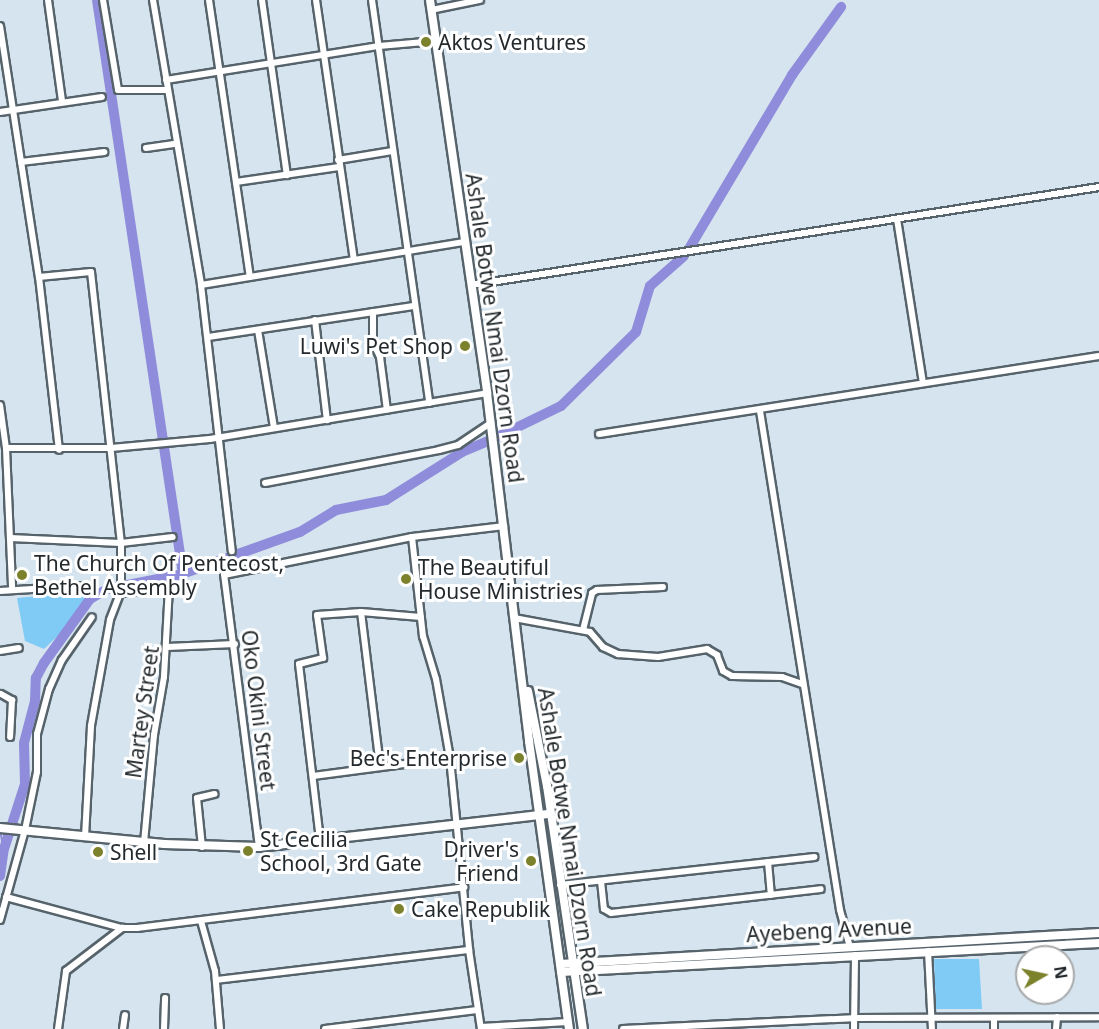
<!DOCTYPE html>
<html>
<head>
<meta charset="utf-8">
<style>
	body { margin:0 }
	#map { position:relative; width:1099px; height:1029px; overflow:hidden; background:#d5e4ee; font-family:"Noto Sans",sans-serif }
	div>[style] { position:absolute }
	.green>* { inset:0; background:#80cbf6 }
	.stream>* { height:1.5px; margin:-0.75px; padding:0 0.75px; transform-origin:0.75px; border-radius:0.75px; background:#8f8ddb }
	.river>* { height:10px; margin:-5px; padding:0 5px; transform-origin:5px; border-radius:5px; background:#8f8ddb }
	.roads { filter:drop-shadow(2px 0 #56636b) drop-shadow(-2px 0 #56636b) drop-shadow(0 2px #56636b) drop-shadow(0 -2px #56636b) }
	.street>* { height:6px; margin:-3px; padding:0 3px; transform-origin:3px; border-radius:3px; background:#fff }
	.secondary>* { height:8px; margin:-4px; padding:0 4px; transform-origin:4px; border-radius:4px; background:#fff }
	.dots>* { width:16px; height:16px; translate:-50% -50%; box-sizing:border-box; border:3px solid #fff; border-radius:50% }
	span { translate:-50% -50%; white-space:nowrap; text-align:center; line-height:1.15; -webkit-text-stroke:6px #fff; paint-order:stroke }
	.poi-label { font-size:21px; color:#23292c }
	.left { translate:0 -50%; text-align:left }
	.right { translate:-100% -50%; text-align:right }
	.street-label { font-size:21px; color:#23292c }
	.north { position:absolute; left:1015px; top:945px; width:60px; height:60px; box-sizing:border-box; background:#fff; border:2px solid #a7a9ab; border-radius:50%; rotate:81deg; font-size:16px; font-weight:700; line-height:24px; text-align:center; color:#23292c }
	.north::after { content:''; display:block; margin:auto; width:21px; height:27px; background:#7c812b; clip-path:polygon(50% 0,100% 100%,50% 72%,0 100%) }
</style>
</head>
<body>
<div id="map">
	<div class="green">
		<i style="clip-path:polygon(92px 591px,65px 629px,44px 649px,25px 641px,17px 598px)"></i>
		<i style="clip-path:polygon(934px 959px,979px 959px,982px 1009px,936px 1009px)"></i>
	</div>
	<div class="stream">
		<i style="left:1px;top:833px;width:16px;rotate:79deg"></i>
	</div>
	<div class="river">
		<i style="left:690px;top:247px;width:200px;rotate:-59.3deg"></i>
		<i style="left:792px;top:75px;width:84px;rotate:-54.2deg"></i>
		<i style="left:497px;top:437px;width:71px;rotate:-25.8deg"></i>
		<i style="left:561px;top:406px;width:105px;rotate:-44.6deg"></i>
		<i style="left:636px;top:332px;width:48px;rotate:-73.1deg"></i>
		<i style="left:650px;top:286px;width:45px;rotate:-41.4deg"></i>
		<i style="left:182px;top:574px;width:125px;rotate:-19.6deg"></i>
		<i style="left:300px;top:532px;width:42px;rotate:-31.4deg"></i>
		<i style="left:336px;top:510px;width:51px;rotate:-11.3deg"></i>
		<i style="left:386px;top:500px;width:90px;rotate:-32.3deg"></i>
		<i style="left:462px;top:452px;width:28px;rotate:-23deg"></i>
		<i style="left:0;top:876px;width:27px;rotate:-82deg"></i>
		<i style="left:4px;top:849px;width:68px;rotate:-72.1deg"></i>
		<i style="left:25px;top:784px;width:41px;rotate:-91.4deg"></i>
		<i style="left:24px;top:743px;width:43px;rotate:-75.3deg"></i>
		<i style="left:35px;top:701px;width:23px;rotate:-88deg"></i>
		<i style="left:36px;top:678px;width:17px;rotate:-62deg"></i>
		<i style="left:44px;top:663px;width:79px;rotate:-54.3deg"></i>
		<i style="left:90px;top:599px;width:20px;rotate:-30deg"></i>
		<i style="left:107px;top:589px;width:77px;rotate:-11.2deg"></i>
		<i style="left:183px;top:574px;width:580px;rotate:-98.52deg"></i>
	</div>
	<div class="roads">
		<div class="street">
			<i style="left:48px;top:0;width:102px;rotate:82.1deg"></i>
			<i style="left:103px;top:0;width:91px;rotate:80.5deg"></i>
			<i style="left:118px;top:90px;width:50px"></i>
			<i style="left:153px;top:0;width:289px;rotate:80.4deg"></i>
			<i style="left:201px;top:285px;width:268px;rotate:83.4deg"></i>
			<i style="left:209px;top:0;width:280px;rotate:81.6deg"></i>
			<i style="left:262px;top:0;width:177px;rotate:81.9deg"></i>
			<i style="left:316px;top:0;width:262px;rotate:81.7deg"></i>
			<i style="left:372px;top:0;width:407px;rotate:81.9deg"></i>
			<i style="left:431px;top:10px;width:50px;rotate:-11.5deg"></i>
			<i style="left:0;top:26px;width:254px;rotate:81.2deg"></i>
			<i style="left:39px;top:277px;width:174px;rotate:83.4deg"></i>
			<i style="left:166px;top:80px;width:216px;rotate:-9.1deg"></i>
			<i style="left:379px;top:46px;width:57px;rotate:-5deg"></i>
			<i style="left:0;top:112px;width:103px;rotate:-8.4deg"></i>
			<i style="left:146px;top:148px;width:30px;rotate:-8deg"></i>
			<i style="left:338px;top:160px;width:55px;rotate:-9.5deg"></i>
			<i style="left:21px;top:162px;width:84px;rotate:-6.9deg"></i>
			<i style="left:236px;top:182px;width:104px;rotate:-8.3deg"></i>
			<i style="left:897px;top:219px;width:166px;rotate:81deg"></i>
			<i style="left:39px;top:277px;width:52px;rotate:-5.5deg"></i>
			<i style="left:91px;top:272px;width:273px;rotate:83.7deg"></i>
			<i style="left:121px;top:543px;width:48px;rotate:90deg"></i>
			<i style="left:121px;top:591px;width:31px;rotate:111deg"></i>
			<i style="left:110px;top:620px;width:108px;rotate:100.2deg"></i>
			<i style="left:91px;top:726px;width:110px;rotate:93.1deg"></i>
			<i style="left:201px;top:285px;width:267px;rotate:-9.3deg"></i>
			<i style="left:472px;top:285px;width:635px;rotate:-8.88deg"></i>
			<i style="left:373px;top:312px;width:30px;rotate:90deg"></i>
			<i style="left:373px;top:342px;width:17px;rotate:65deg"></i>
			<i style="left:380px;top:357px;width:53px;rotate:82.5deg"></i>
			<i style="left:315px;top:320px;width:101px;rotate:83.2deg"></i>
			<i style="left:258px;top:330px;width:99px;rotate:80.7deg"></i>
			<i style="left:208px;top:337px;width:208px;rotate:-8.6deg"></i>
			<i style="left:0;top:405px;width:43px;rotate:82.1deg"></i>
			<i style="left:6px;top:448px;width:140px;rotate:87.5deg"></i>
			<i style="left:760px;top:411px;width:505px;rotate:80.89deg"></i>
			<i style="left:840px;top:910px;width:38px;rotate:75deg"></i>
			<i style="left:599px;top:434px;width:506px;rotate:-8.87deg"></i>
			<i style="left:6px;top:448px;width:105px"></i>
			<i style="left:111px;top:448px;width:99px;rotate:-5.2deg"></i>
			<i style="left:210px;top:439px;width:281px;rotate:-9.4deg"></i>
			<i style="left:265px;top:483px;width:177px;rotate:-10.7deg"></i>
			<i style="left:439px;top:450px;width:20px;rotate:-15deg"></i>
			<i style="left:458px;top:445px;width:40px;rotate:-34deg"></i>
			<i style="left:412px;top:537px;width:100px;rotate:83.7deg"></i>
			<i style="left:423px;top:636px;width:45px;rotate:73.2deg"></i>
			<i style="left:436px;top:679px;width:80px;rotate:80deg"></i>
			<i style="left:450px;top:758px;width:193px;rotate:84.3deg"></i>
			<i style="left:469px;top:950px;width:80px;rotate:81.4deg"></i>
			<i style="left:10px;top:538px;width:111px;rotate:2.6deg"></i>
			<i style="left:121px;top:543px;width:52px;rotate:-6.6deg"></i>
			<i style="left:0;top:591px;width:81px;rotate:-3.5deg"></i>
			<i style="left:121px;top:593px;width:48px;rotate:-7.1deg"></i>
			<i style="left:169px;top:587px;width:90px;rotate:93.2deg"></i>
			<i style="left:164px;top:677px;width:59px;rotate:99.8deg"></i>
			<i style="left:154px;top:735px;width:107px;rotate:95.3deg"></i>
			<i style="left:361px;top:612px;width:155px;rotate:83deg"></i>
			<i style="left:514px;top:618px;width:77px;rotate:10.4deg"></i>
			<i style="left:590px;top:632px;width:20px;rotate:49deg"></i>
			<i style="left:603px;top:647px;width:17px;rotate:25deg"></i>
			<i style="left:618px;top:654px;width:40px;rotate:4.3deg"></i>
			<i style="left:658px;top:657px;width:50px;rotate:-9.3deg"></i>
			<i style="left:707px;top:649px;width:12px;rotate:31deg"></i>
			<i style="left:717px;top:655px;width:17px;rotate:69deg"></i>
			<i style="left:723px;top:671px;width:10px;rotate:29deg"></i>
			<i style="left:732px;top:676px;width:50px;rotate:1.1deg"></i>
			<i style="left:782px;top:677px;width:21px;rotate:19deg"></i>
			<i style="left:583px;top:630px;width:38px;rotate:-76deg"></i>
			<i style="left:592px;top:593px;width:6px;rotate:-31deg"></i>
			<i style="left:597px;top:590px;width:66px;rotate:-2.6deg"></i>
			<i style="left:167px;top:647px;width:68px;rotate:-2.5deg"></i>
			<i style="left:0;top:651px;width:19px;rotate:-9deg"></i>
			<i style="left:1px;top:694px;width:13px;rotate:29deg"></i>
			<i style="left:12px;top:700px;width:37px;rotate:93deg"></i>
			<i style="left:313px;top:776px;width:138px;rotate:-7.5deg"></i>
			<i style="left:320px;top:840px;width:177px;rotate:-96.8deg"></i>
			<i style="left:299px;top:664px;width:25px;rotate:-14deg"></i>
			<i style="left:323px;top:658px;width:43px;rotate:-97.9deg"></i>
			<i style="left:317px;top:615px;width:44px;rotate:-3.9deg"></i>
			<i style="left:361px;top:612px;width:60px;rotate:4.8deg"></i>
			<i style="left:202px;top:847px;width:49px;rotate:-95.8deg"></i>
			<i style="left:197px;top:798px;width:18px;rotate:-13deg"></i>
			<i style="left:259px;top:847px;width:274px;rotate:-97.3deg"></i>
			<i style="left:224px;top:575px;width:192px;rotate:-11.4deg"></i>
			<i style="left:412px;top:537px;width:93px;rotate:-6.8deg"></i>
			<i style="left:768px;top:862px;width:33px;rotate:85deg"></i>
			<i style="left:601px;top:881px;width:28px;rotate:84deg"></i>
			<i style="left:604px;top:909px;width:8px;rotate:30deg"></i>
			<i style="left:611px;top:913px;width:211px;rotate:-6.5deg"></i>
			<i style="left:560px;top:885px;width:256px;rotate:-6.3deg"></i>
			<i style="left:6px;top:897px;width:120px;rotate:15deg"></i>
			<i style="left:122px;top:928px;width:15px"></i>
			<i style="left:137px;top:928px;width:330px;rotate:-7.1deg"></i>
			<i style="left:0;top:920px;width:93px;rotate:-74.5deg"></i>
			<i style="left:25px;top:830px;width:59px;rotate:-78.3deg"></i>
			<i style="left:37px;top:772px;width:38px;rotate:-90deg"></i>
			<i style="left:37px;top:734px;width:47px;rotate:-75.1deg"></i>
			<i style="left:49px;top:689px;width:32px;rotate:-66deg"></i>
			<i style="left:62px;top:660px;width:52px;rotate:-55.1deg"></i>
			<i style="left:201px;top:921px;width:52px;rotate:74.4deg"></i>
			<i style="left:215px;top:971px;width:58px;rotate:85.1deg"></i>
			<i style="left:928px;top:951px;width:78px;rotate:87.1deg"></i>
			<i style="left:216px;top:980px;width:255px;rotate:-6.8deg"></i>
			<i style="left:481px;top:1027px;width:87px;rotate:-3.3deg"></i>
			<i style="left:58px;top:1029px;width:59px;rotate:-82.1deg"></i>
			<i style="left:66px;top:971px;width:71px;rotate:-37.5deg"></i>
			<i style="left:123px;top:1029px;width:14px;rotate:-82deg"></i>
			<i style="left:164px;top:1029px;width:31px;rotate:-88deg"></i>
			<i style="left:325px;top:1029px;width:153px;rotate:-7.1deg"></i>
			<i style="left:623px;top:1029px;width:230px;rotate:-2.7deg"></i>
			<i style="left:853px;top:1018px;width:246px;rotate:-0.2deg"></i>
			<i style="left:854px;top:1029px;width:74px;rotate:-89.2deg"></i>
			<i style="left:994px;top:1029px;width:10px;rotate:-90deg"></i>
			<i style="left:1056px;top:1029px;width:12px;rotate:-85deg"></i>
		</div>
		<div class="secondary">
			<i style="left:430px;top:0;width:397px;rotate:81.7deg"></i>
			<i style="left:487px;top:393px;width:351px;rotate:83.1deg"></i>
			<i style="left:529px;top:741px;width:291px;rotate:82.1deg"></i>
			<i style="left:528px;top:691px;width:97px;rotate:78.7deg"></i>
			<i style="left:547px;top:786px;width:246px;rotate:81.6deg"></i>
			<i style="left:0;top:828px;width:165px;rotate:5.6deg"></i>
			<i style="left:164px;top:844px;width:95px;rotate:1.8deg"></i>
			<i style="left:259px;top:847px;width:293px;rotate:-6.5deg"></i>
			<i style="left:560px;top:964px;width:540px;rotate:-3.29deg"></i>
			<i style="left:561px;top:972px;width:539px;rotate:-3.09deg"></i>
		</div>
	</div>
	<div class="dots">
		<i style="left:426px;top:42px;background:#7c812b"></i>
		<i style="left:465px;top:346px;background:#7c812b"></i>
		<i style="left:22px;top:575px;background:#7c812b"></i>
		<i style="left:406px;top:579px;background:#7c812b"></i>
		<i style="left:519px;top:758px;background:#7c812b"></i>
		<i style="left:248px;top:851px;background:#7c812b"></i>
		<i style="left:98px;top:852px;background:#7c812b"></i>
		<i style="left:531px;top:861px;background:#7c812b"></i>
		<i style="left:399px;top:909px;background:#7c812b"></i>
	</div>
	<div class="poi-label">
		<span class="left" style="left:438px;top:42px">Aktos Ventures</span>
		<span class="right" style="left:453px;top:346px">Luwi's Pet Shop</span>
		<span class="left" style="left:34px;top:575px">The Church Of Pentecost,<br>Bethel Assembly</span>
		<span class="left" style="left:418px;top:579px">The Beautiful<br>House Ministries</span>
		<span class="right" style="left:507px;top:758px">Bec's Enterprise</span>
		<span class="left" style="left:260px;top:851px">St Cecilia<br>School, 3rd Gate</span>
		<span class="right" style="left:519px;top:861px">Driver's<br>Friend</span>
		<span class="left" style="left:110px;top:852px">Shell</span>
		<span class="left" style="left:411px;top:909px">Cake Republik</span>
	</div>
	<div class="street-label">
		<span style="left:495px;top:328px;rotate:82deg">Ashale Botwe Nmai Dzorn Road</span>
		<span style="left:259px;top:710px;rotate:83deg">Oko Okini Street</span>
		<span style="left:142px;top:712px;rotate:-82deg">Martey Street</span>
		<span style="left:570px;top:842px;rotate:81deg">Ashale Botwe Nmai Dzorn Road</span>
		<span style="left:829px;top:930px;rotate:-3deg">Ayebeng Avenue</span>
	</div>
	<div class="north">N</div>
</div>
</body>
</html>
